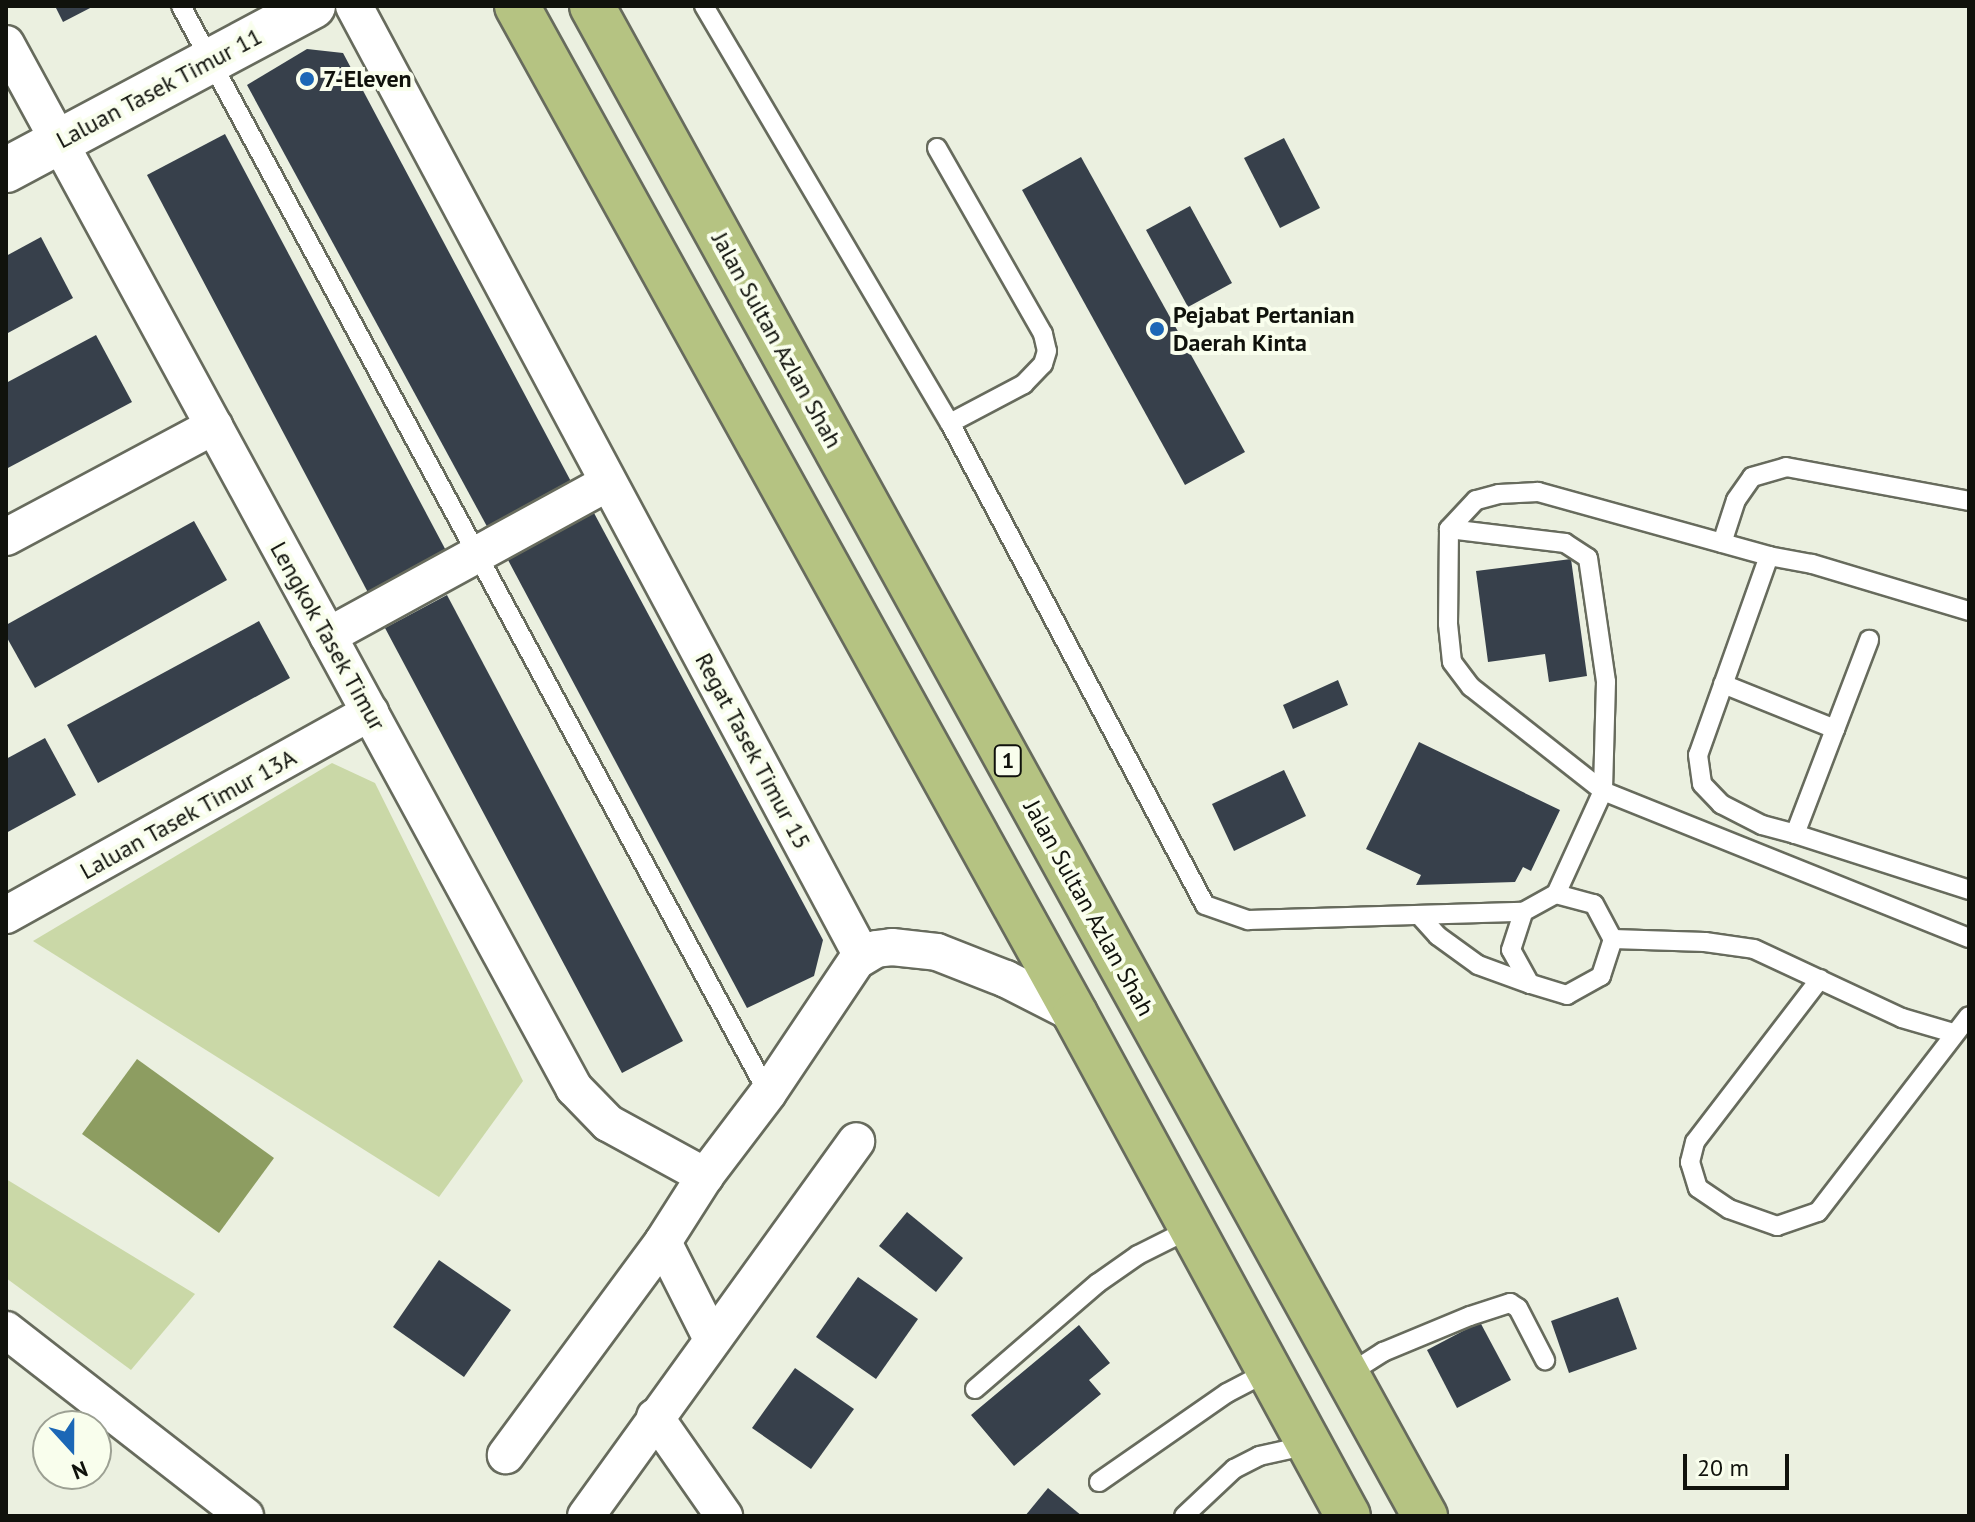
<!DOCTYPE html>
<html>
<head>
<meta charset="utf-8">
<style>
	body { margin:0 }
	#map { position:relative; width:1975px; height:1522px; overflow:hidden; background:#ebf0e0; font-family:"PT Sans",sans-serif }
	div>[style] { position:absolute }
	.green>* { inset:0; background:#cad8a7 }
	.water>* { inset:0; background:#8d9d61 }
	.building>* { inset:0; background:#37404b }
	.roads { filter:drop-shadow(2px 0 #676b5d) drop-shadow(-2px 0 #676b5d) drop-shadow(0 2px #676b5d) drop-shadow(0 -2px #676b5d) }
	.service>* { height:18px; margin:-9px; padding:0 9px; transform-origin:9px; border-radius:9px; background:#fff }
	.minor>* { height:36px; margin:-18px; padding:0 18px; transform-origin:18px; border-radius:18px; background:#fff }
	.tertiary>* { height:44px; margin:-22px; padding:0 22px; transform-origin:22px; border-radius:22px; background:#fff }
	.primary>* { height:44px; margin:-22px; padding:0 22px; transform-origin:22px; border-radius:22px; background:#b5c382 }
	.dots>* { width:22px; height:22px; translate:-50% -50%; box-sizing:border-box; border:4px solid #f9feed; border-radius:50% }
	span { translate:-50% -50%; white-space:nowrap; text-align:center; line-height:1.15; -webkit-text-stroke:8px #f9feed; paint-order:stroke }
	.shield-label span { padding:2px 6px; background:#f9feed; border:2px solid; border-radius:6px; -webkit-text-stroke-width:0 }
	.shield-label { font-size:22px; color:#10120c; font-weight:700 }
	.poi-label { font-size:24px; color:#10120c; font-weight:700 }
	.left { translate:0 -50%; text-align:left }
	.street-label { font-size:24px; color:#10120c }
	.frame { position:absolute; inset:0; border:8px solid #10120c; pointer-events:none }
	.north { position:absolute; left:32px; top:1410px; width:80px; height:80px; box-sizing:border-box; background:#f9feed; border:2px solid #9ca093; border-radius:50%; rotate:159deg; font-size:22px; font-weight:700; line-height:32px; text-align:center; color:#10120c }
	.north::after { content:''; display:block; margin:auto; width:28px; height:36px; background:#1c67b6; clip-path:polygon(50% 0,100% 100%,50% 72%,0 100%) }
	.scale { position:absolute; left:1683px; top:1454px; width:106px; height:36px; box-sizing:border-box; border:4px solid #10120c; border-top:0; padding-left:10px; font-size:24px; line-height:28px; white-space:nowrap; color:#10120c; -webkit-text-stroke:6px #f9feed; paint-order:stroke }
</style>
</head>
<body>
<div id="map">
	<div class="green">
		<i style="clip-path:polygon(332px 763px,375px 783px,523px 1081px,439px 1197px,33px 941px)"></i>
		<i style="clip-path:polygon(6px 1179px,195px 1294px,131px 1370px,6px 1278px)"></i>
	</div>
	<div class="water">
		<i style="clip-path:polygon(137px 1059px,274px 1158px,219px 1233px,82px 1134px)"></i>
	</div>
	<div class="building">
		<i style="clip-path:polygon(55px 6px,94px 6px,63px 22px)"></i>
		<i style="clip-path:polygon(307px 49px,343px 53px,575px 489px,490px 532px,247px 85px)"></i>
		<i style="clip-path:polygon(225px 134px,451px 560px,373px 602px,147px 175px)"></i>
		<i style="clip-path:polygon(1284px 138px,1320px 208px,1280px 228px,1244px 158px)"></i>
		<i style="clip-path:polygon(1081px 157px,1245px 452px,1185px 485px,1022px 190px)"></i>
		<i style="clip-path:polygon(1190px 206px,1232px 283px,1188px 307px,1146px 230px)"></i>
		<i style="clip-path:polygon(41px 237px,73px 298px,6px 334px,6px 256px)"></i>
		<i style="clip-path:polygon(96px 335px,132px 402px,6px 469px,6px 383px)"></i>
		<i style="clip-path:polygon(594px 513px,823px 940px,814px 976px,747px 1008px,508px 560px)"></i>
		<i style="clip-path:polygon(194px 521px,227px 580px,35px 688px,6px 636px,6px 625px)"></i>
		<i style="clip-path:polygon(1571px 559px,1587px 676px,1549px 682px,1545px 654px,1488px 662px,1476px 571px)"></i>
		<i style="clip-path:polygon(447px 595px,683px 1041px,622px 1073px,385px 628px)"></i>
		<i style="clip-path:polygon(259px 621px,290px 678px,98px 783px,67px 725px)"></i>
		<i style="clip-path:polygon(1338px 680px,1348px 705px,1293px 729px,1283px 705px)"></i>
		<i style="clip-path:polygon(45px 738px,76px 795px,6px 833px,6px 759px)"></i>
		<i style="clip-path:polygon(1419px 742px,1560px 810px,1531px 871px,1523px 867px,1515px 882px,1416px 885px,1421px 875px,1366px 849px)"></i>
		<i style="clip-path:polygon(1284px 770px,1306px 816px,1234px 851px,1212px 804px)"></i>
		<i style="clip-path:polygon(907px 1212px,963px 1258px,936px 1292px,879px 1246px)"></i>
		<i style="clip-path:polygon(439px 1260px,511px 1310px,464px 1377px,393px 1327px)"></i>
		<i style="clip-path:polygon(858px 1277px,918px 1319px,876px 1379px,816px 1337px)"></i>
		<i style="clip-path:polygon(1618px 1297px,1637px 1349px,1569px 1373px,1551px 1321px)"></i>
		<i style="clip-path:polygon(1480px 1322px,1511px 1380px,1457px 1408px,1427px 1350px)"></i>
		<i style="clip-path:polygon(1079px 1325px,1110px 1363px,1089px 1380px,1101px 1394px,1014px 1466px,971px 1415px)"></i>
		<i style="clip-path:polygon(795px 1368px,854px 1409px,811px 1469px,752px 1428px)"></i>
		<i style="clip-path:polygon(1048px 1488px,1082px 1516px,1025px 1516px)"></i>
	</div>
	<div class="roads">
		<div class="service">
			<i style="left:181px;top:6px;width:1235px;rotate:61.63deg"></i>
			<i style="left:704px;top:6px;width:484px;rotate:59.5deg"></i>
			<i style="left:950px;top:423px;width:545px;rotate:62.12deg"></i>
			<i style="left:1205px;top:905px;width:46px;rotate:19.2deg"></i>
			<i style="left:1248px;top:920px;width:275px;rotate:-1.7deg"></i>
			<i style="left:937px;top:148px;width:214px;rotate:60.3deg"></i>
			<i style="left:1043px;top:334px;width:17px;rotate:77deg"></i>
			<i style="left:1047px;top:351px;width:14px;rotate:107deg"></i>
			<i style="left:1043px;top:364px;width:28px;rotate:134deg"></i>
			<i style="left:1024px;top:384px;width:84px;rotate:152.2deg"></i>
			<i style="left:1449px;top:529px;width:117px;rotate:6.9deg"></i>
			<i style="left:1565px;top:543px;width:27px;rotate:33deg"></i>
			<i style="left:1588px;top:558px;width:125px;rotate:81.7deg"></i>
			<i style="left:1606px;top:682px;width:109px;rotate:91.6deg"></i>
			<i style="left:1603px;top:791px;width:113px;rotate:114.5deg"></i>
			<i style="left:1722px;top:543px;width:45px;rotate:-72deg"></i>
			<i style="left:1736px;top:500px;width:28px;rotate:-55deg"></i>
			<i style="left:1752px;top:477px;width:35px;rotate:-16deg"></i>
			<i style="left:1786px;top:467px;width:186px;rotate:10.5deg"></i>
			<i style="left:1769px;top:556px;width:211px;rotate:109.6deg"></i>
			<i style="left:1698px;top:755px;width:29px;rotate:82deg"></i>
			<i style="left:1702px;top:784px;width:28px;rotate:46deg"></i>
			<i style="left:1721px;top:804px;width:46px;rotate:27.1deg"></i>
			<i style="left:1762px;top:825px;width:34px;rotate:15deg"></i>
			<i style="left:1795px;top:834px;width:208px;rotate:-69.1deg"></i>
			<i style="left:1969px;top:611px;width:164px;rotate:-163.3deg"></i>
			<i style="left:1812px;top:564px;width:44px;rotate:-169.5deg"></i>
			<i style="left:1769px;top:556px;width:240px;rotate:-164.5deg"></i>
			<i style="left:1538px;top:492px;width:39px;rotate:177deg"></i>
			<i style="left:1499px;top:494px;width:24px;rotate:165deg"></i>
			<i style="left:1476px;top:500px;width:40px;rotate:133deg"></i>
			<i style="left:1449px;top:529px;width:95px;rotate:90.6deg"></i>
			<i style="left:1448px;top:624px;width:38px;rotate:84deg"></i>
			<i style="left:1452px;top:662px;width:31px;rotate:53deg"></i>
			<i style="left:1471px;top:687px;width:168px;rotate:38.2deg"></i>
			<i style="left:1603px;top:791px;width:394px;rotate:21.9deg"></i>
			<i style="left:1723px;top:684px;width:121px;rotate:21.9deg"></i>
			<i style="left:1795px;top:834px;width:183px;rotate:17.8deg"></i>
			<i style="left:1556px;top:894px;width:39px;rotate:15deg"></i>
			<i style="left:1594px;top:904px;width:40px;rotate:62deg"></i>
			<i style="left:1613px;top:939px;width:39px;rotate:108deg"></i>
			<i style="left:1601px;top:976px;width:39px;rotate:151deg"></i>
			<i style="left:1567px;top:995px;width:39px;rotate:-163deg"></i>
			<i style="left:1530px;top:984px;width:39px;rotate:-119deg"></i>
			<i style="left:1511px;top:950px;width:40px;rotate:-72deg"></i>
			<i style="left:1523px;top:912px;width:38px;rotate:-29deg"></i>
			<i style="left:1419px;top:915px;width:28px;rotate:48deg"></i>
			<i style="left:1438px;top:936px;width:49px;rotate:35.9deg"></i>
			<i style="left:1478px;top:965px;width:55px;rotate:20.1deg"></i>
			<i style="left:1613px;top:939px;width:92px;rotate:1.9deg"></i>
			<i style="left:1705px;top:942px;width:49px;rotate:8.1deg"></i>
			<i style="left:1754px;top:949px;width:163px;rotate:25deg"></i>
			<i style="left:1902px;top:1018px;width:53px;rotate:16.4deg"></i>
			<i style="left:1820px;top:979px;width:205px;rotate:127.5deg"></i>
			<i style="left:1695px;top:1142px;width:21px;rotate:104deg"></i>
			<i style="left:1690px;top:1162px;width:27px;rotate:73deg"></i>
			<i style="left:1698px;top:1188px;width:37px;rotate:34deg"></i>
			<i style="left:1729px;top:1209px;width:51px;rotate:19.5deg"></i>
			<i style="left:1777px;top:1226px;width:43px;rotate:-18.9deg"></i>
			<i style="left:1818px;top:1212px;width:247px;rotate:-52.4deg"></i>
			<i style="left:1347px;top:1375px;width:43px;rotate:-32.6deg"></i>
			<i style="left:1383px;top:1352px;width:94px;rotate:-22.5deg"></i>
			<i style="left:1470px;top:1316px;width:42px;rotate:-18deg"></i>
			<i style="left:1510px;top:1303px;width:9px;rotate:32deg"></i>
			<i style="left:1518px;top:1308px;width:59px;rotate:62.6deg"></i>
			<i style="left:975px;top:1389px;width:162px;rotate:-40.8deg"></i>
			<i style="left:1098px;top:1283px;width:49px;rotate:-35deg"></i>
			<i style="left:1138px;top:1255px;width:58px;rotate:-26.6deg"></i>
			<i style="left:1099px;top:1482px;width:156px;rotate:-34.8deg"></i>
			<i style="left:1227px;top:1393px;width:47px;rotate:-27.6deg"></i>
			<i style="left:1184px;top:1516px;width:69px;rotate:-43.2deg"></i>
			<i style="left:1234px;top:1469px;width:28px;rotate:-27deg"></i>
			<i style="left:1259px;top:1456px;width:51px;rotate:-12.4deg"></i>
		</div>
		<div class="minor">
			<i style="left:354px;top:6px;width:1075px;rotate:61.86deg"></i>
			<i style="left:861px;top:954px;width:167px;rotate:123.8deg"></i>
			<i style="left:768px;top:1093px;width:104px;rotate:127.2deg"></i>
			<i style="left:705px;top:1176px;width:78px;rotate:122.5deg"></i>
			<i style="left:663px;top:1242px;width:265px;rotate:126.4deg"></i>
			<i style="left:6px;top:44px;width:1189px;rotate:61.45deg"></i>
			<i style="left:574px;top:1088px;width:49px;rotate:45.8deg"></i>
			<i style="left:608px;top:1123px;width:111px;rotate:28.7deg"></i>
			<i style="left:6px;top:537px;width:236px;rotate:-28.1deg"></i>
			<i style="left:328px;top:636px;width:319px;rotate:-28.7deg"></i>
			<i style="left:6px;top:915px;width:417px;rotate:-29.1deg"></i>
			<i style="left:861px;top:958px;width:17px;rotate:-31deg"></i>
			<i style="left:876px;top:949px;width:16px;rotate:-7deg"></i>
			<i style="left:892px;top:947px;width:45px;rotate:6.3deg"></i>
			<i style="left:937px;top:952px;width:74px;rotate:21.4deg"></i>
			<i style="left:1006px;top:979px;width:77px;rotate:26.9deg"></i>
			<i style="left:663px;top:1242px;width:109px;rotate:63.2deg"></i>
			<i style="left:6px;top:1330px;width:303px;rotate:37.9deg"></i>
			<i style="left:655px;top:1417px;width:121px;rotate:55.1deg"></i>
			<i style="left:586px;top:1516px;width:462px;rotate:-54.2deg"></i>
		</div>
		<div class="tertiary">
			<i style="left:6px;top:170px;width:348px;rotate:-28.1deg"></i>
		</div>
		<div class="primary">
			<i style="left:517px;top:6px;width:1152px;rotate:61.03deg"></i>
			<i style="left:1075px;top:1014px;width:571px;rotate:61.46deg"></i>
			<i style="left:592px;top:6px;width:1725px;rotate:61.12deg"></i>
		</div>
	</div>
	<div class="dots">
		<i style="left:307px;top:79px;background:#1c67b6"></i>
		<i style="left:1157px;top:329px;background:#1c67b6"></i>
	</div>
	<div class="shield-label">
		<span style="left:1008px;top:761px">1</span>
	</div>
	<div class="poi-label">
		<span class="left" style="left:323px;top:79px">7-Eleven</span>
		<span class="left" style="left:1173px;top:329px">Pejabat Pertanian<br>Daerah Kinta</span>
	</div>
	<div class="street-label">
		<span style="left:159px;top:88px;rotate:-28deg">Laluan Tasek Timur 11</span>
		<span style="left:777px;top:340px;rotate:61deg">Jalan Sultan Azlan Shah</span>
		<span style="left:328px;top:636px;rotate:61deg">Lengkok Tasek Timur</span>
		<span style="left:753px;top:751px;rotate:62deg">Regat Tasek Timur 15</span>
		<span style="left:188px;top:814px;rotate:-29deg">Laluan Tasek Timur 13A</span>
		<span style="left:1089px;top:908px;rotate:61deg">Jalan Sultan Azlan Shah</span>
	</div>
	<div class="frame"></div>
	<div class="north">N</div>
	<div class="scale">20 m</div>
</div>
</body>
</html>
